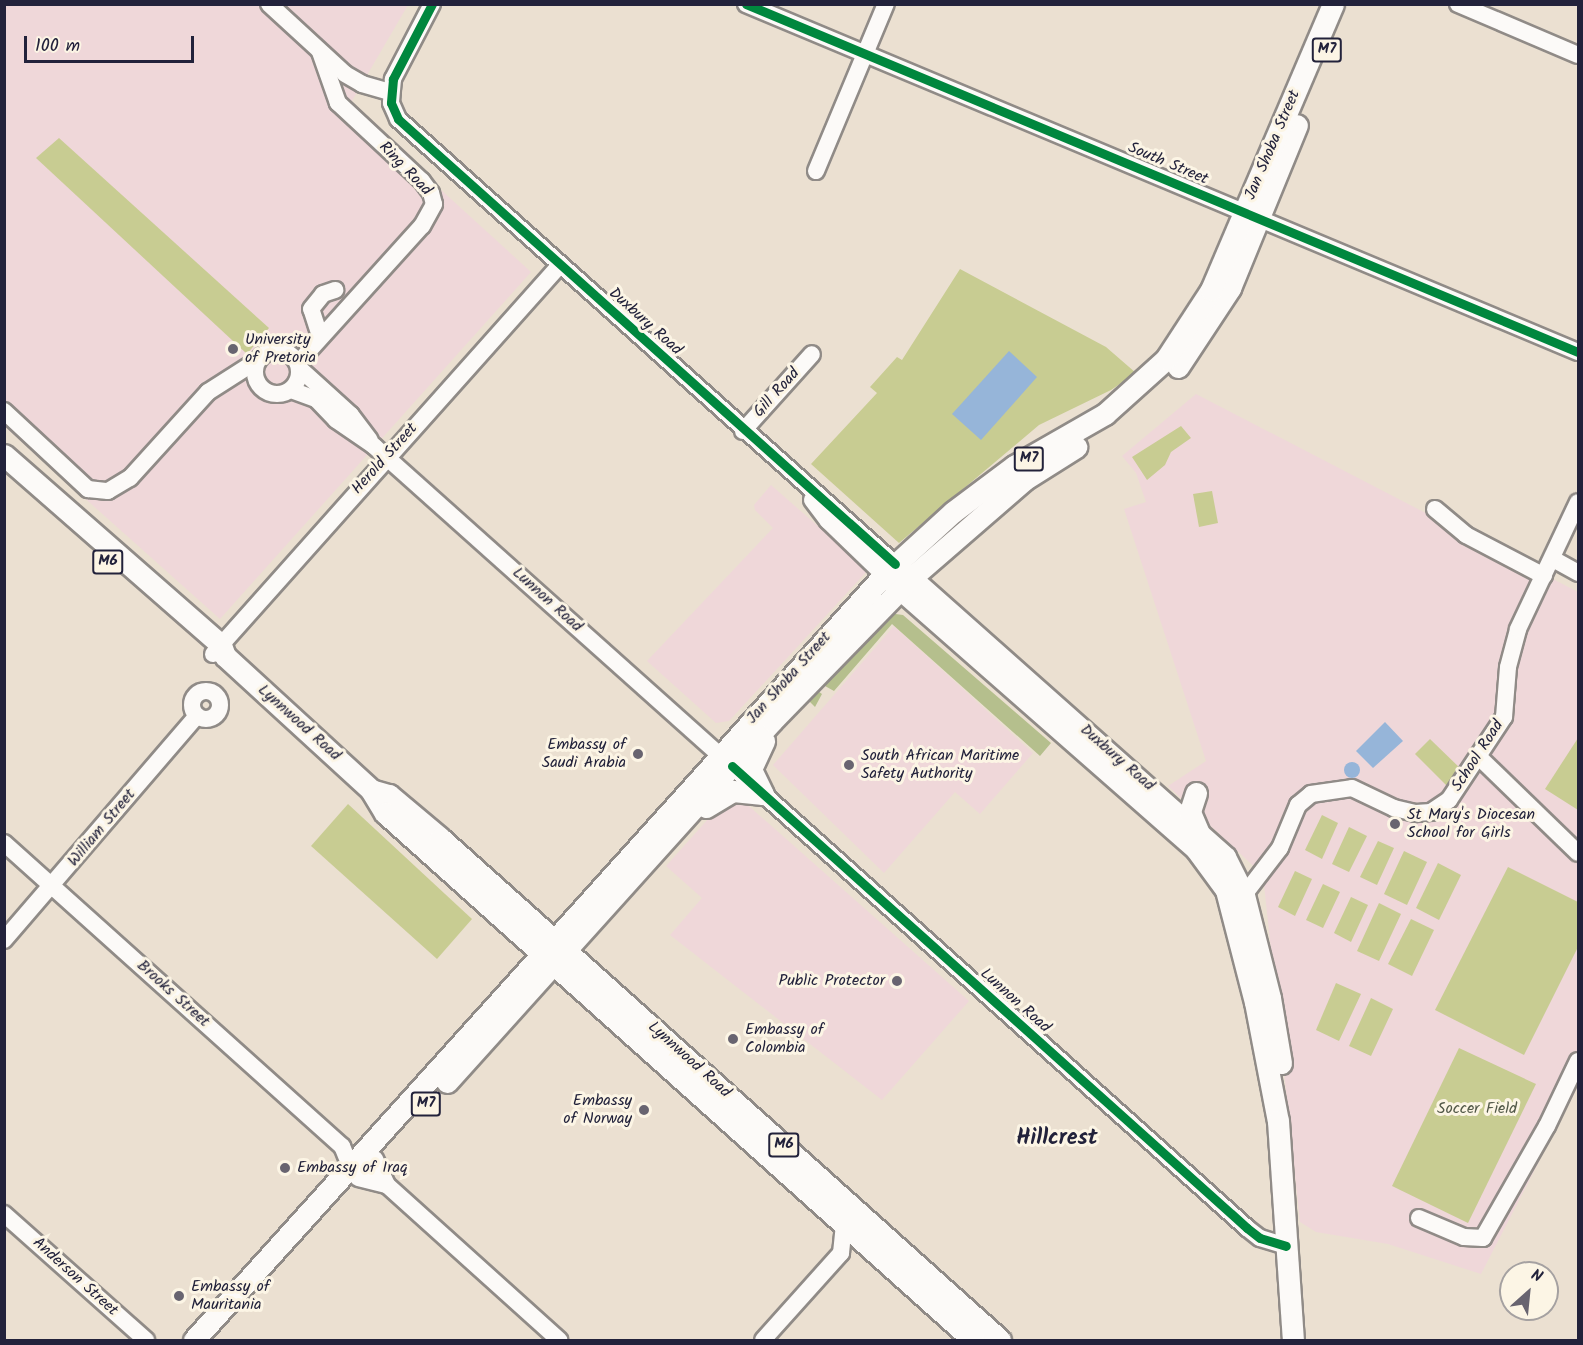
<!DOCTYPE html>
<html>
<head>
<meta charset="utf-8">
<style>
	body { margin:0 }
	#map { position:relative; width:1583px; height:1345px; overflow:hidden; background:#ebe0d1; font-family:Kalam,sans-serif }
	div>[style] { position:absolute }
	.built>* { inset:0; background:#efd7d9 }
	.green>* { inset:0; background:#c8cc92 }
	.forest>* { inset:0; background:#b5bf8d }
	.water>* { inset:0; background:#96b5d9 }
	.round { border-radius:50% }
	.roads { filter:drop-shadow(2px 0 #908b87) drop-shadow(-2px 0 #908b87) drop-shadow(0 2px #908b87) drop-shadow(0 -2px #908b87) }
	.minor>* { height:16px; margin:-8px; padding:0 8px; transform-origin:8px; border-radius:8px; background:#fcfaf8 }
	.minor>.ring { margin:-8px; padding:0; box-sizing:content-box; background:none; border:16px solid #fcfaf8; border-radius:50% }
	.major>* { height:21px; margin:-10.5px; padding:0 10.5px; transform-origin:10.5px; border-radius:10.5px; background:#fcfaf8 }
	.cycleway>* { height:9px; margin:-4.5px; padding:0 4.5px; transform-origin:4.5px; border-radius:4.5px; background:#00873e }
	.dots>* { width:16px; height:16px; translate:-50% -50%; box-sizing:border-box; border:3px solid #fcf5e5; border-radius:50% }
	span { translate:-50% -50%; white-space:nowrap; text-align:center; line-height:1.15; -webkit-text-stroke:6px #fcf5e5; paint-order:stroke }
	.shield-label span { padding:2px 4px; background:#fcf5e5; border:2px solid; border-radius:4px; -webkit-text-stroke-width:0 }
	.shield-label { font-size:15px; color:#22223b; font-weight:700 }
	.street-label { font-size:16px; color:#22223b }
	.poi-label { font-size:16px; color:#22223b }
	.left { translate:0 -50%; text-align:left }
	.right { translate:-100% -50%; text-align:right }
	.park-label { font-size:16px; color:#525848 }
	.district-label { font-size:22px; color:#22223b; font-weight:700 }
	.frame { position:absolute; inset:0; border:6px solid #22223b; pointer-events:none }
	.north { position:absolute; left:1499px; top:1261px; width:60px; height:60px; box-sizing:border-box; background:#fcf5e5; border:2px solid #a5a1a1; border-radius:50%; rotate:27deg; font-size:16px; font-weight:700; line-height:24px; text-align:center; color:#22223b }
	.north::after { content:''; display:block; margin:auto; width:21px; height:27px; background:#686470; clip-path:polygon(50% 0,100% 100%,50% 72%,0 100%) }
	.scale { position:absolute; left:24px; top:36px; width:170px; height:27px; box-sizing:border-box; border:3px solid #22223b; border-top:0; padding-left:8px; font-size:18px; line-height:21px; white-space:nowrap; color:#22223b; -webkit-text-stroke:4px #fcf5e5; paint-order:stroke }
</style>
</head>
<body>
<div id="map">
	<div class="built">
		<i style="clip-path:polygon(5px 5px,408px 5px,349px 106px,531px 272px,220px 619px,5px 427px)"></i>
		<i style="clip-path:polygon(1196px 394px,1578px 592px,1578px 1086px,1481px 1274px,1388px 1244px,1316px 1232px,1300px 1222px,1263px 875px,1168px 786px,1206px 761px,1124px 509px,1146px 502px,1136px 473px,1122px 456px)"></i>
		<i style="clip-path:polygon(771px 485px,868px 570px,729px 721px,716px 723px,647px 661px,773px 528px,755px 510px,754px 505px)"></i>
		<i style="clip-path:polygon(894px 626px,1033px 753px,980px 814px,955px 792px,884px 873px,773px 765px)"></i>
		<i style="clip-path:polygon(727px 798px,741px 799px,969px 1001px,882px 1100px,670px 935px,702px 898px,666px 866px)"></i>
	</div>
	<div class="green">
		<i style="clip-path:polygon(59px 138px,269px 328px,247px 354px,36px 158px)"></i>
		<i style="clip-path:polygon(960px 269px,1106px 347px,1136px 373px,1111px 390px,1039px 425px,899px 543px,811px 464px,877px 393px,870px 387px,897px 357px,902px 360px)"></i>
		<i style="clip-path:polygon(1181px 426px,1191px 438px,1171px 452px,1165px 465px,1147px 480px,1132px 457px)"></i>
		<i style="clip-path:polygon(1212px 491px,1218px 523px,1199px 527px,1193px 494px)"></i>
		<i style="clip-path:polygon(1578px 738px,1578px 810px,1545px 789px)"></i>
		<i style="clip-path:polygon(1430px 739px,1464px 772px,1448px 787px,1415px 754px)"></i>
		<i style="clip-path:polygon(348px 804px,472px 919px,437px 959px,311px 846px)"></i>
		<i style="clip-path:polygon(1322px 815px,1338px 823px,1322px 859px,1305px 850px)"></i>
		<i style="clip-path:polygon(1349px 827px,1367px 836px,1349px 872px,1332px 864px)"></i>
		<i style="clip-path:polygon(1378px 841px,1394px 848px,1377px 885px,1360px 877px)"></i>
		<i style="clip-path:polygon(1404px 851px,1427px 862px,1407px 905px,1384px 894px)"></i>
		<i style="clip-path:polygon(1438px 863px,1461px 875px,1439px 920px,1416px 908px)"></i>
		<i style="clip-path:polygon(1508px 867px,1578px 902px,1578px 947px,1524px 1055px,1435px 1010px)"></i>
		<i style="clip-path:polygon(1295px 871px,1312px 879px,1295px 916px,1278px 907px)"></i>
		<i style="clip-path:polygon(1323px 884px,1340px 892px,1323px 928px,1306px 920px)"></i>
		<i style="clip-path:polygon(1351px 897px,1368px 905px,1351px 942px,1334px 933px)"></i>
		<i style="clip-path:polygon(1379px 903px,1401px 914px,1379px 961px,1357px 951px)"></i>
		<i style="clip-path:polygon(1411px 919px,1434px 930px,1412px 976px,1388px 964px)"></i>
		<i style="clip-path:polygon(1336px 983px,1361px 994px,1339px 1041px,1316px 1030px)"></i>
		<i style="clip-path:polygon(1371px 998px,1393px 1009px,1371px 1056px,1349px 1046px)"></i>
		<i style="clip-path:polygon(1459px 1048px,1536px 1084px,1468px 1223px,1392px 1186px)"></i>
	</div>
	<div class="forest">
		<i style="clip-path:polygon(888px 613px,903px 615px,1051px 743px,1040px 756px,892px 624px,834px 691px,825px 686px,820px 679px)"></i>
		<i style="clip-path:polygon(815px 689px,822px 694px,815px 707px,808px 700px)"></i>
	</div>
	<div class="water">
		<i style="clip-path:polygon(1009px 351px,1037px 377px,981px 440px,952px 414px)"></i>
		<i style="clip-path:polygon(1385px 722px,1403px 741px,1373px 768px,1356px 751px)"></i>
		<i class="round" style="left:1344px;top:762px;width:16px;height:16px"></i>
	</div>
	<div class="roads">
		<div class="minor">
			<i style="left:269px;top:4px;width:103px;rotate:42.6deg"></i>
			<i style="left:345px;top:74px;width:20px;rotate:30deg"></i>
			<i style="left:362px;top:84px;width:29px;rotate:16deg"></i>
			<i style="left:432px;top:4px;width:85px;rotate:117.5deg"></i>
			<i style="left:393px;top:79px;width:24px;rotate:95deg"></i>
			<i style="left:391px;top:103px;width:17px;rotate:66deg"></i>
			<i style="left:398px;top:119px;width:667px;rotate:41.84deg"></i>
			<i style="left:746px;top:4px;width:902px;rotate:22.7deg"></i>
			<i style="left:1458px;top:4px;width:130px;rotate:23deg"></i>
			<i style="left:816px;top:171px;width:181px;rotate:-67.3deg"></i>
			<i style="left:320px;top:336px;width:28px;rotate:-108deg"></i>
			<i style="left:311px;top:309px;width:19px;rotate:-51deg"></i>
			<i style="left:323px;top:294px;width:13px;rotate:-18deg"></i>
			<i class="ring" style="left:255px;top:350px;width:28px;height:28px"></i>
			<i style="left:298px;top:363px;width:185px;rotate:-47.9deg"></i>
			<i style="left:422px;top:226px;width:25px;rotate:-61deg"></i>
			<i style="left:434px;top:204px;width:11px;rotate:-105deg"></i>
			<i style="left:431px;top:193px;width:15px;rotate:-127deg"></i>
			<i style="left:422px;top:181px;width:115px;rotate:-137.1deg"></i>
			<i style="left:338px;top:103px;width:54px;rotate:-109.4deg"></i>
			<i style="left:299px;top:368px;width:70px;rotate:42.1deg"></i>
			<i style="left:351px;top:415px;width:31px;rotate:53deg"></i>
			<i style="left:291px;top:390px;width:27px;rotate:20deg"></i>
			<i style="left:316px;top:399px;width:29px;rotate:46deg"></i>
			<i style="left:336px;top:420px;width:46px;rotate:34.4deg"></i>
			<i style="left:374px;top:446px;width:464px;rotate:41.8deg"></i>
			<i style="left:4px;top:411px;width:115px;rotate:42.9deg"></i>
			<i style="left:88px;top:489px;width:20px;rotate:6deg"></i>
			<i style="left:108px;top:491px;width:26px;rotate:-31deg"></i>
			<i style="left:130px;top:478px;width:116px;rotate:-47.8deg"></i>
			<i style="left:208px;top:392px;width:59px;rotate:-32.6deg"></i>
			<i style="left:743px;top:431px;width:103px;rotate:-48.1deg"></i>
			<i style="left:812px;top:500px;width:26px;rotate:53deg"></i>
			<i style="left:828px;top:521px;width:78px;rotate:44deg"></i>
			<i style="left:1435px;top:509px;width:40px;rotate:40deg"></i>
			<i style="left:1466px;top:535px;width:88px;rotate:27.7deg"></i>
			<i style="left:1553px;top:559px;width:29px;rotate:29deg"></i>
			<i style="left:213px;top:654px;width:521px;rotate:-48.27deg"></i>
			<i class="ring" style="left:192px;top:691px;width:12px;height:12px"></i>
			<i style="left:1480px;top:758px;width:136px;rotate:44.1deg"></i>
			<i style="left:732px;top:766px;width:692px;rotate:41.89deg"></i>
			<i style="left:1247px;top:1228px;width:16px;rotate:38deg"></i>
			<i style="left:1260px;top:1238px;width:27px;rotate:17deg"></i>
			<i style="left:4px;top:843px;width:454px;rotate:41.9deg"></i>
			<i style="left:342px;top:1146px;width:24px;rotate:68deg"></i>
			<i style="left:1244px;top:895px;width:59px;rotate:-52.5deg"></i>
			<i style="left:1280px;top:848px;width:47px;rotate:-67.3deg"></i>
			<i style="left:1298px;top:805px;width:17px;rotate:-40deg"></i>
			<i style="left:1311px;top:794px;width:41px;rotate:-8.3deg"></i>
			<i style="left:1352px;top:788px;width:47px;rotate:25.5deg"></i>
			<i style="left:1394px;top:808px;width:23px;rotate:13deg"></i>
			<i style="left:1416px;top:813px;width:15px;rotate:-4deg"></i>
			<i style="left:1431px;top:812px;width:22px;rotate:-34deg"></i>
			<i style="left:1449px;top:800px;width:100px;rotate:-56.5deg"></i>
			<i style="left:1504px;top:717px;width:50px;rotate:-85.4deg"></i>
			<i style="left:1508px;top:667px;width:39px;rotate:-75deg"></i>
			<i style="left:1518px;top:629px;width:140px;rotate:-64.7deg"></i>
			<i style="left:4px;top:940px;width:296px;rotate:-49.3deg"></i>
			<i style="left:375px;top:1159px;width:29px;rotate:65deg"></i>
			<i style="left:387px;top:1185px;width:232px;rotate:42deg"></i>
			<i style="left:358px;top:1178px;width:30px;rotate:14deg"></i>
			<i style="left:4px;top:1214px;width:190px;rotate:41.6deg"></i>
			<i style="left:1419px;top:1218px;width:49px;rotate:22.9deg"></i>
			<i style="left:1464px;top:1237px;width:19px;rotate:3deg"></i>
			<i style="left:1483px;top:1238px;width:129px;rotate:-60.3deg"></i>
			<i style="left:1547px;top:1126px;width:72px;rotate:-64.5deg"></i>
			<i style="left:763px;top:1340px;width:117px;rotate:-48.1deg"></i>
			<i style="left:841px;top:1253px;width:27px;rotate:-84deg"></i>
		</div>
		<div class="major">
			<i style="left:1178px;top:367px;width:95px;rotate:-56.6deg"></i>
			<i style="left:1230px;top:288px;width:176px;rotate:-67.7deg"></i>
			<i style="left:4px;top:455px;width:288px;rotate:41.2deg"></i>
			<i style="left:221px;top:645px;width:12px;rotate:70deg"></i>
			<i style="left:225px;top:656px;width:198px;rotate:42.5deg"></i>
			<i style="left:371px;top:790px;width:19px;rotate:16deg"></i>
			<i style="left:389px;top:795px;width:67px;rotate:40.1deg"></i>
			<i style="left:440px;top:838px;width:752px;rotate:41.87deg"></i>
			<i style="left:902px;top:570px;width:432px;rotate:41.6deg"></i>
			<i style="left:1225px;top:857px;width:42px;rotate:63.4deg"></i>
			<i style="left:1244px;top:895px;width:106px;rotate:75.8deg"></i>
			<i style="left:1270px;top:998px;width:66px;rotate:80.4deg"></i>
			<i style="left:891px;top:581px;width:406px;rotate:41.3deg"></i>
			<i style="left:1196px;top:849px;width:51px;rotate:53.8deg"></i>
			<i style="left:1226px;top:890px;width:116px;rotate:75.5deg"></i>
			<i style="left:1255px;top:1002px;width:121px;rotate:79.1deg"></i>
			<i style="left:1278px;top:1121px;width:220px;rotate:86.1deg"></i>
			<i style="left:371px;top:790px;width:27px;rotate:59deg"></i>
			<i style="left:385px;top:813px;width:790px;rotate:41.87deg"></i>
			<i style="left:1196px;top:793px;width:20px;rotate:108deg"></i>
			<i style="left:1190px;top:812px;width:21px;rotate:67deg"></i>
			<i style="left:763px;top:794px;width:28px;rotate:-116deg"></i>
			<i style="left:751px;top:769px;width:31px;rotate:-65deg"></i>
			<i style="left:706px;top:807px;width:31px;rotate:-31deg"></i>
			<i style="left:733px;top:791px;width:30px;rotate:6deg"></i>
			<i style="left:447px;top:1082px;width:486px;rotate:-48deg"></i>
			<i style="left:772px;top:721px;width:199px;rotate:-45.8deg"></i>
			<i style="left:911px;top:578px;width:150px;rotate:-40.9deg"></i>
			<i style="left:1024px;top:480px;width:62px;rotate:-32.4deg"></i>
			<i style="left:194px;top:1340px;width:1030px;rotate:-47.95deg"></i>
			<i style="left:884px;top:575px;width:93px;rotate:-42.4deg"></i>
			<i style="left:953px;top:512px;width:76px;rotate:-37deg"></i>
			<i style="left:1014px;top:466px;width:105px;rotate:-29.7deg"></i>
			<i style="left:1105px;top:414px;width:82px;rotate:-42deg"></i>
			<i style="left:1166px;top:359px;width:82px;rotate:-56.9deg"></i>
			<i style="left:1211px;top:290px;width:311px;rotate:-66.9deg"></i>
		</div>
	</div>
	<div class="cycleway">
		<i style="left:432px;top:4px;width:85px;rotate:117.5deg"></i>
		<i style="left:393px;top:79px;width:24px;rotate:95deg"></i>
		<i style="left:391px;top:103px;width:17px;rotate:66deg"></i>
		<i style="left:398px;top:119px;width:667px;rotate:41.84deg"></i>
		<i style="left:746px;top:4px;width:902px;rotate:22.7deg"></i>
		<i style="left:732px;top:766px;width:692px;rotate:41.89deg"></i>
		<i style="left:1247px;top:1228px;width:16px;rotate:38deg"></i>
		<i style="left:1260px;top:1238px;width:27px;rotate:17deg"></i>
	</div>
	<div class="dots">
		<i style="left:233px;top:349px;background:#686470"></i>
		<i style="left:638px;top:754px;background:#686470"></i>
		<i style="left:849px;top:765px;background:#686470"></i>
		<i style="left:1395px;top:824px;background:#686470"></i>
		<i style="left:897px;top:981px;background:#686470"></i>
		<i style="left:733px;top:1039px;background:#686470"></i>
		<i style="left:644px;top:1110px;background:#686470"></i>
		<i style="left:285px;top:1168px;background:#686470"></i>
		<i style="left:179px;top:1296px;background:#686470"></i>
	</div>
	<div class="shield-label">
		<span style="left:1327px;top:50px">M7</span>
		<span style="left:1029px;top:459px">M7</span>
		<span style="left:108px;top:562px">M6</span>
		<span style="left:426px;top:1104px">M7</span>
		<span style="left:784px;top:1145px">M6</span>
	</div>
	<div class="street-label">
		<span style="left:1273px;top:145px;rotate:-67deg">Jan Shoba Street</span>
		<span style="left:1168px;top:164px;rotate:23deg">South Street</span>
		<span style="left:405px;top:169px;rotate:46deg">Ring Road</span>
		<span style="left:645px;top:322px;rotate:42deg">Duxbury Road</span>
		<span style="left:777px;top:393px;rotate:-48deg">Gill Road</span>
		<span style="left:385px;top:459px;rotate:-48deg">Herold Street</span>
		<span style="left:547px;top:600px;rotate:42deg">Lunnon Road</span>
		<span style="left:789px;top:678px;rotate:-48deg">Jan Shoba Street</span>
		<span style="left:299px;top:723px;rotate:42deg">Lynnwood Road</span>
		<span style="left:1478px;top:756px;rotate:-57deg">School Road</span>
		<span style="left:1117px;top:758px;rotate:41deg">Duxbury Road</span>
		<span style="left:102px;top:828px;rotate:-50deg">William Street</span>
		<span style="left:173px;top:994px;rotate:42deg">Brooks Street</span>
		<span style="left:1015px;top:1001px;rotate:42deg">Lunnon Road</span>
		<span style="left:689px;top:1060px;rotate:42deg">Lynnwood Road</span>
		<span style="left:75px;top:1277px;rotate:42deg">Anderson Street</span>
	</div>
	<div class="poi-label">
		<span class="left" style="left:245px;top:349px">University<br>of Pretoria</span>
		<span class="right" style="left:626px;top:754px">Embassy of<br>Saudi Arabia</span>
		<span class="left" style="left:861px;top:765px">South African Maritime<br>Safety Authority</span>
		<span class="left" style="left:1407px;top:824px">St Mary's Diocesan<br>School for Girls</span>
		<span class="right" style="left:885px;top:981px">Public Protector</span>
		<span class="left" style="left:745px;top:1039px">Embassy of<br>Colombia</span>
		<span class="right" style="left:632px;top:1110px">Embassy<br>of Norway</span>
		<span class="left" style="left:297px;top:1168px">Embassy of Iraq</span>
		<span class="left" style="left:191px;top:1296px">Embassy of<br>Mauritania</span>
	</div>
	<div class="park-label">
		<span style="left:1477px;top:1109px">Soccer Field</span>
	</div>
	<div class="district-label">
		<span style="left:1057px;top:1139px">Hillcrest</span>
	</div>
	<div class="frame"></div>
	<div class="north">N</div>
	<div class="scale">100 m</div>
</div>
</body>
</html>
